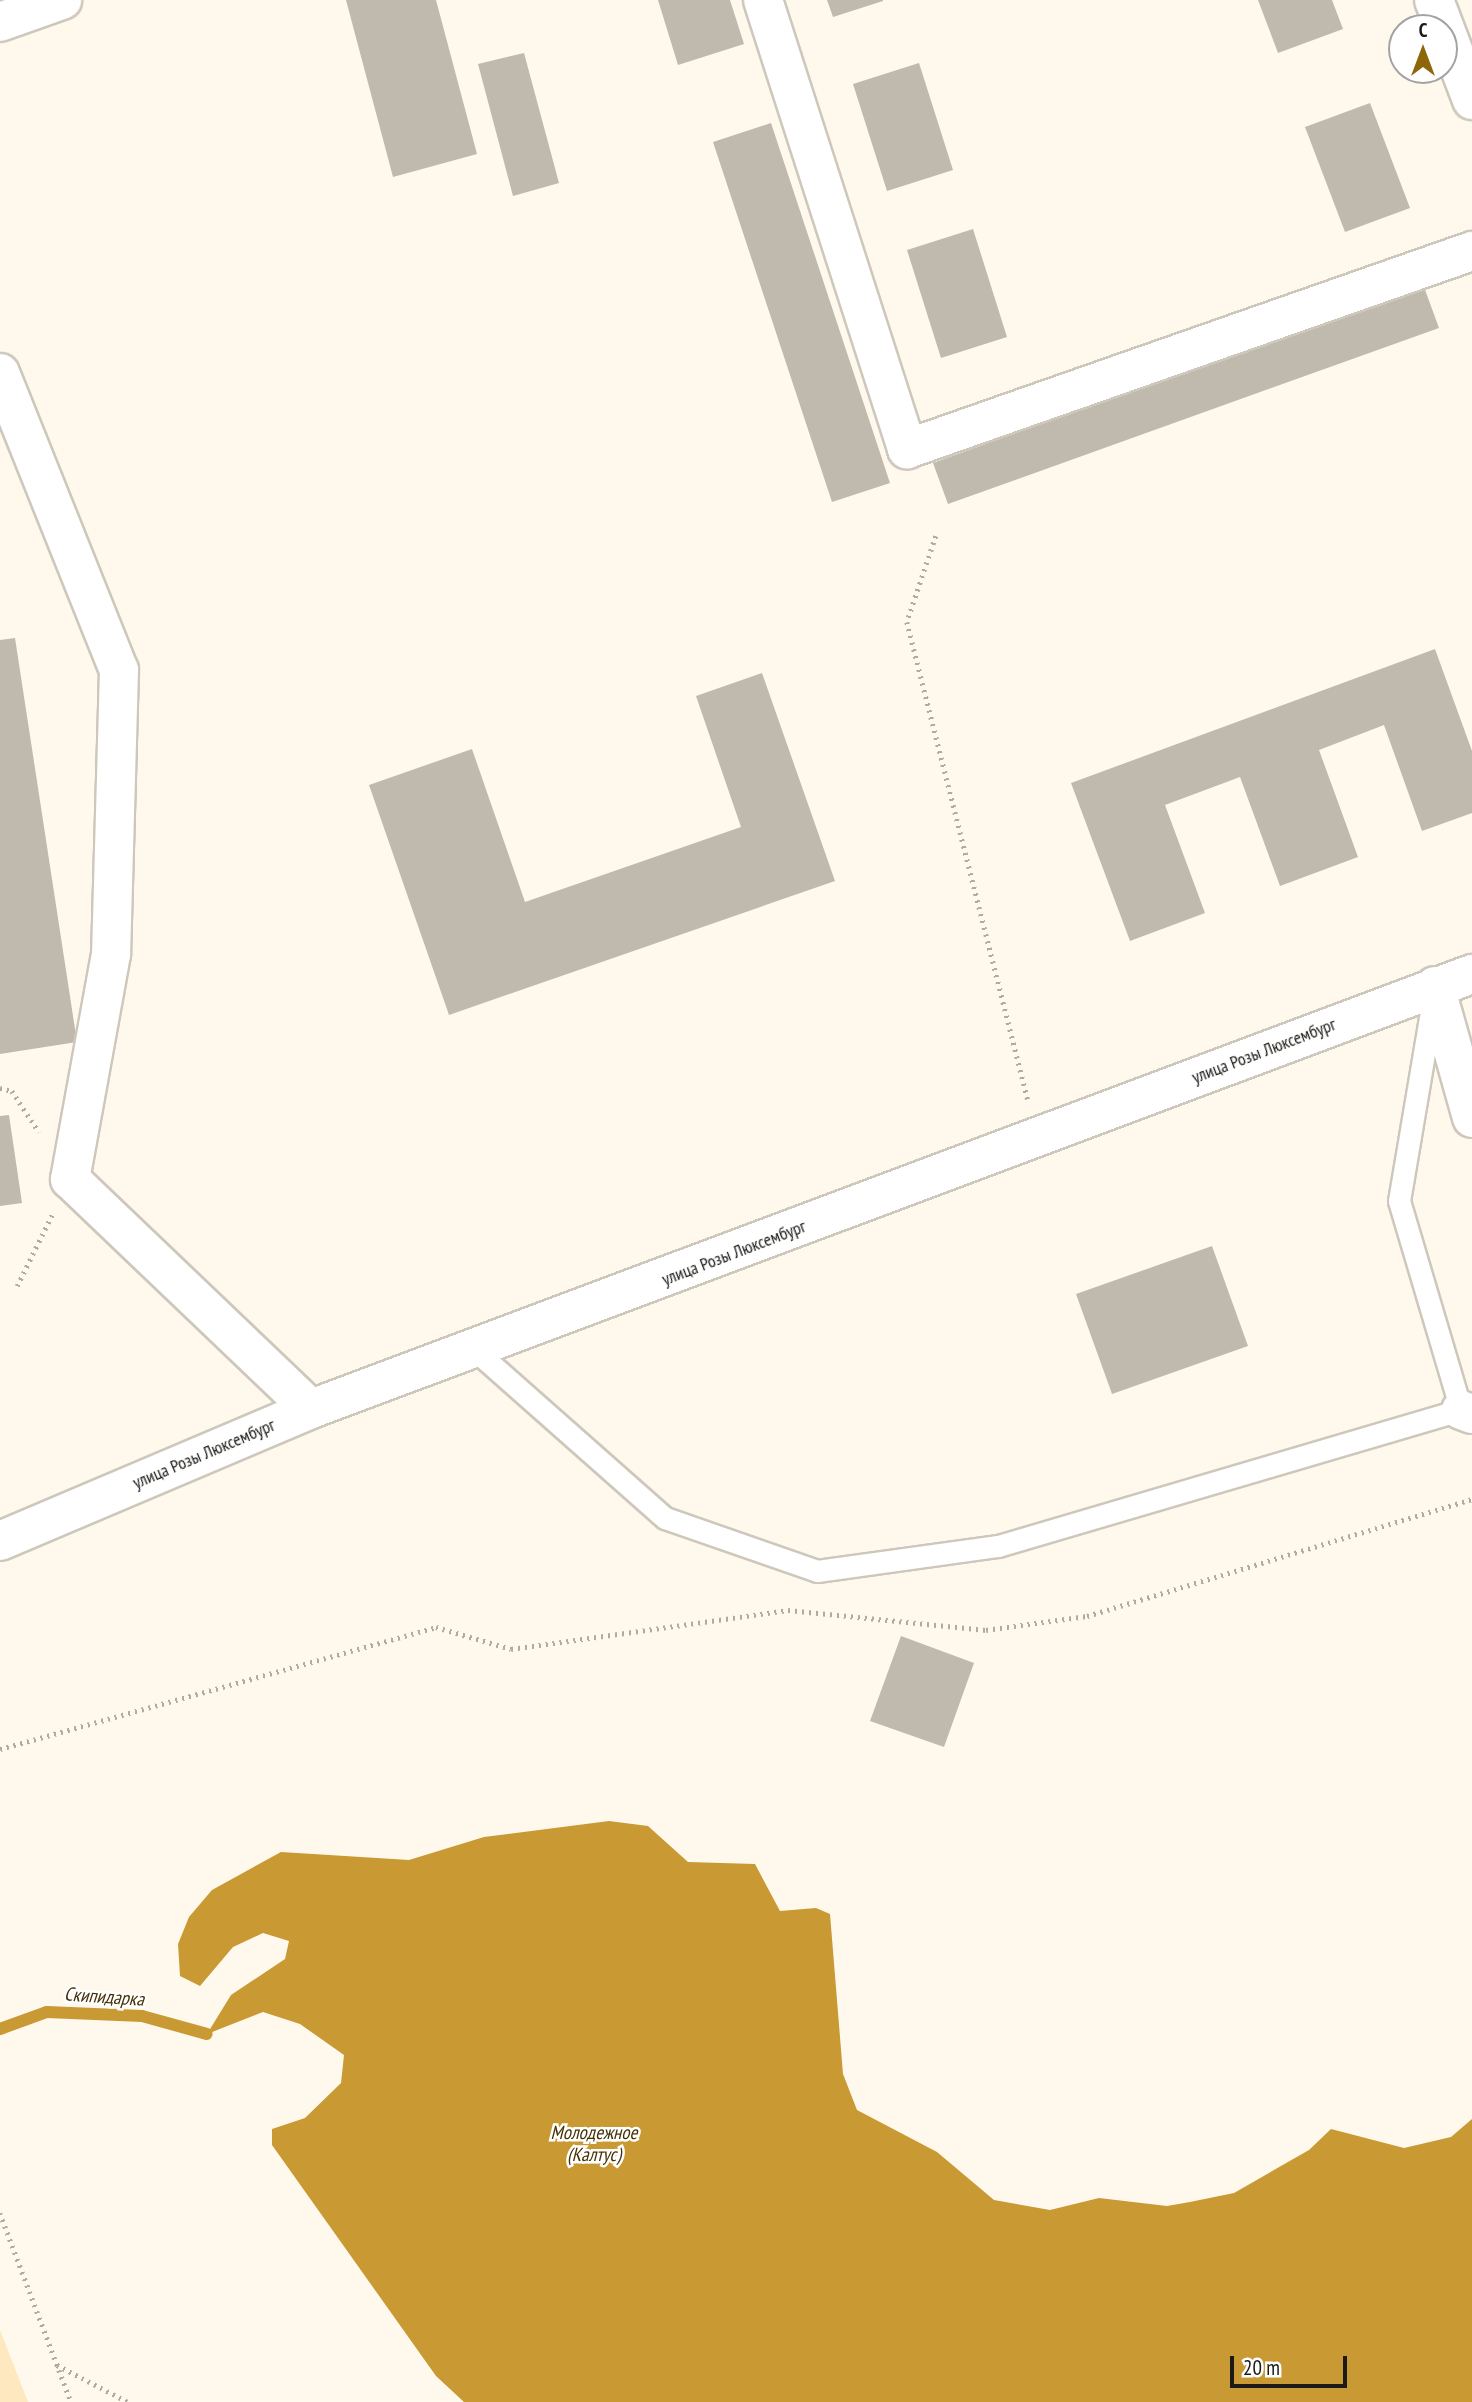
<!DOCTYPE html>
<html>
<head>
<meta charset="utf-8">
<style>
	body { margin:0 }
	#map { position:relative; width:1472px; height:2402px; overflow:hidden; background:#fff8ec; font-family:"PT Sans Narrow",sans-serif }
	div>[style] { position:absolute }
	.green>* { inset:0; background:#fee8bf }
	.water>* { inset:0; background:#c99933 }
	.stream>* { height:12px; margin:-6px; padding:0 6px; transform-origin:6px; border-radius:6px; background:#c99933 }
	.building>* { inset:0; background:#c0b9ae }
	.path>* { height:4.5px; margin-top:-2.25px; transform-origin:0; background:repeating-linear-gradient(90deg,#b0aba2 0 2px,transparent 0 7px) }
	.roads { filter:drop-shadow(2px 0 #cec7bb) drop-shadow(-2px 0 #cec7bb) drop-shadow(0 2px #cec7bb) drop-shadow(0 -2px #cec7bb) }
	.lane>* { height:21px; margin:-10.5px; padding:0 10.5px; transform-origin:10.5px; border-radius:10.5px; background:#fff }
	.street>* { height:38px; margin:-19px; padding:0 19px; transform-origin:19px; border-radius:19px; background:#fff }
	span { translate:-50% -50%; white-space:nowrap; text-align:center; line-height:1.15; -webkit-text-stroke:5px #fff; paint-order:stroke }
	.street-label { font-size:18px; color:#1c1a16 }
	.water-label { font-size:19px; color:#453105; font-style:italic }
	.north { position:absolute; left:1388px; top:14px; width:70px; height:70px; box-sizing:border-box; background:#fff; border:2px solid #a4a3a2; border-radius:50%; rotate:0deg; font-size:19px; font-weight:700; line-height:28px; text-align:center; color:#1c1a16 }
	.north::after { content:''; display:block; margin:auto; width:24px; height:32px; background:#8c6608; clip-path:polygon(50% 0,100% 100%,50% 72%,0 100%) }
	.scale { position:absolute; left:1230px; top:2356px; width:117px; height:32px; box-sizing:border-box; border:4px solid #1c1a16; border-top:0; padding-left:9px; font-size:21px; line-height:24px; white-space:nowrap; color:#1c1a16; -webkit-text-stroke:5px #fff; paint-order:stroke }
</style>
</head>
<body>
<div id="map">
	<div class="green">
		<i style="clip-path:polygon(0 2330px,28px 2402px,0 2402px)"></i>
	</div>
	<div class="water">
		<i style="clip-path:polygon(609px 1821px,648px 1826px,688px 1862px,755px 1864px,780px 1911px,816px 1908px,830px 1914px,843px 2074px,857px 2110px,937px 2152px,994px 2200px,1050px 2210px,1099px 2198px,1167px 2206px,1190px 2202px,1234px 2193px,1309px 2150px,1331px 2129px,1404px 2148px,1451px 2137px,1472px 2119px,1472px 2402px,464px 2402px,436px 2376px,272px 2145px,272px 2129px,305px 2118px,341px 2083px,344px 2055px,300px 2024px,263px 2012px,207px 2034px,231px 1995px,285px 1959px,289px 1941px,263px 1933px,233px 1947px,200px 1986px,180px 1976px,178px 1944px,189px 1917px,212px 1890px,281px 1852px,409px 1860px,484px 1837px)"></i>
	</div>
	<div class="stream">
		<i style="left:0;top:2029px;width:50px;rotate:-19.9deg"></i>
		<i style="left:47px;top:2012px;width:95px;rotate:2.4deg"></i>
		<i style="left:142px;top:2016px;width:67px;rotate:15.5deg"></i>
	</div>
	<div class="building">
		<i style="clip-path:polygon(346px 0,436px 0,477px 154px,393px 177px)"></i>
		<i style="clip-path:polygon(658px 0,730px 0,744px 44px,678px 65px)"></i>
		<i style="clip-path:polygon(827px 0,883px 0,883px 1px,833px 17px)"></i>
		<i style="clip-path:polygon(1258px 0,1332px 0,1343px 29px,1278px 53px)"></i>
		<i style="clip-path:polygon(524px 53px,559px 183px,513px 196px,478px 64px)"></i>
		<i style="clip-path:polygon(919px 63px,953px 170px,887px 191px,853px 84px)"></i>
		<i style="clip-path:polygon(1370px 103px,1410px 208px,1345px 232px,1305px 127px)"></i>
		<i style="clip-path:polygon(771px 123px,890px 483px,832px 502px,713px 142px)"></i>
		<i style="clip-path:polygon(973px 229px,1007px 337px,941px 358px,907px 250px)"></i>
		<i style="clip-path:polygon(1424px 287px,1439px 328px,948px 504px,933px 463px)"></i>
		<i style="clip-path:polygon(15px 638px,77px 1042px,0 1054px,0 640px)"></i>
		<i style="clip-path:polygon(1435px 649px,1472px 751px,1472px 813px,1422px 831px,1384px 725px,1319px 750px,1358px 857px,1280px 886px,1240px 777px,1165px 805px,1205px 913px,1130px 941px,1071px 783px)"></i>
		<i style="clip-path:polygon(762px 673px,835px 881px,449px 1015px,369px 785px,472px 749px,525px 902px,741px 827px,696px 696px)"></i>
		<i style="clip-path:polygon(9px 1115px,22px 1203px,0 1206px,0 1116px)"></i>
		<i style="clip-path:polygon(1212px 1246px,1248px 1346px,1112px 1394px,1076px 1294px)"></i>
		<i style="clip-path:polygon(901px 1636px,974px 1663px,944px 1747px,870px 1721px)"></i>
	</div>
	<div class="path">
		<i style="left:936px;top:536px;width:91px;rotate:108.6deg"></i>
		<i style="left:907px;top:622px;width:492px;rotate:75.8deg"></i>
		<i style="left:0;top:1088px;width:12px;rotate:14deg"></i>
		<i style="left:12px;top:1091px;width:49px;rotate:56.6deg"></i>
		<i style="left:17px;top:1286px;width:79px;rotate:-63.8deg"></i>
		<i style="left:0;top:1749px;width:453px;rotate:-15.6deg"></i>
		<i style="left:436px;top:1627px;width:78px;rotate:16.3deg"></i>
		<i style="left:511px;top:1649px;width:280px;rotate:-8deg"></i>
		<i style="left:788px;top:1610px;width:199px;rotate:5.8deg"></i>
		<i style="left:986px;top:1630px;width:102px;rotate:-7.9deg"></i>
		<i style="left:1087px;top:1616px;width:402px;rotate:-16.9deg"></i>
		<i style="left:0;top:2213px;width:202px;rotate:69.4deg"></i>
		<i style="left:57px;top:2365px;width:80px;rotate:27.5deg"></i>
	</div>
	<div class="roads">
		<div class="lane">
			<i style="left:476px;top:1351px;width:252px;rotate:41.5deg"></i>
			<i style="left:665px;top:1518px;width:161px;rotate:19.2deg"></i>
			<i style="left:817px;top:1571px;width:183px;rotate:-7.9deg"></i>
			<i style="left:998px;top:1546px;width:483px;rotate:-16.4deg"></i>
			<i style="left:1461px;top:1410px;width:218px;rotate:-106.5deg"></i>
			<i style="left:1399px;top:1201px;width:199px;rotate:-80.4deg"></i>
		</div>
		<div class="street">
			<i style="left:763px;top:0;width:472px;rotate:72.2deg"></i>
			<i style="left:907px;top:449px;width:599px;rotate:-19.31deg"></i>
			<i style="left:1434px;top:0;width:107px;rotate:69.2deg"></i>
			<i style="left:0;top:22px;width:66px;rotate:-19.5deg"></i>
			<i style="left:0;top:373px;width:320px;rotate:68.2deg"></i>
			<i style="left:119px;top:670px;width:284px;rotate:91.6deg"></i>
			<i style="left:111px;top:954px;width:229px;rotate:100.3deg"></i>
			<i style="left:70px;top:1179px;width:333px;rotate:43.7deg"></i>
			<i style="left:1435px;top:986px;width:137px;rotate:74.3deg"></i>
			<i style="left:1461px;top:1410px;width:12px;rotate:20deg"></i>
			<i style="left:0;top:1541px;width:338px;rotate:-23deg"></i>
			<i style="left:311px;top:1409px;width:1240px;rotate:-20.54deg"></i>
		</div>
	</div>
	<div class="street-label">
		<span style="left:1264px;top:1051px;rotate:-21deg">улица Розы Люксембург</span>
		<span style="left:734px;top:1253px;rotate:-21deg">улица Розы Люксембург</span>
		<span style="left:204px;top:1454px;rotate:-23deg">улица Розы Люксембург</span>
	</div>
	<div class="water-label">
		<span style="left:104px;top:1997px;rotate:4deg">Скипидарка</span>
		<span style="left:594px;top:2144px">Молодежное<br>(Калтус)</span>
	</div>
	<div class="north">С</div>
	<div class="scale">20 m</div>
</div>
</body>
</html>
